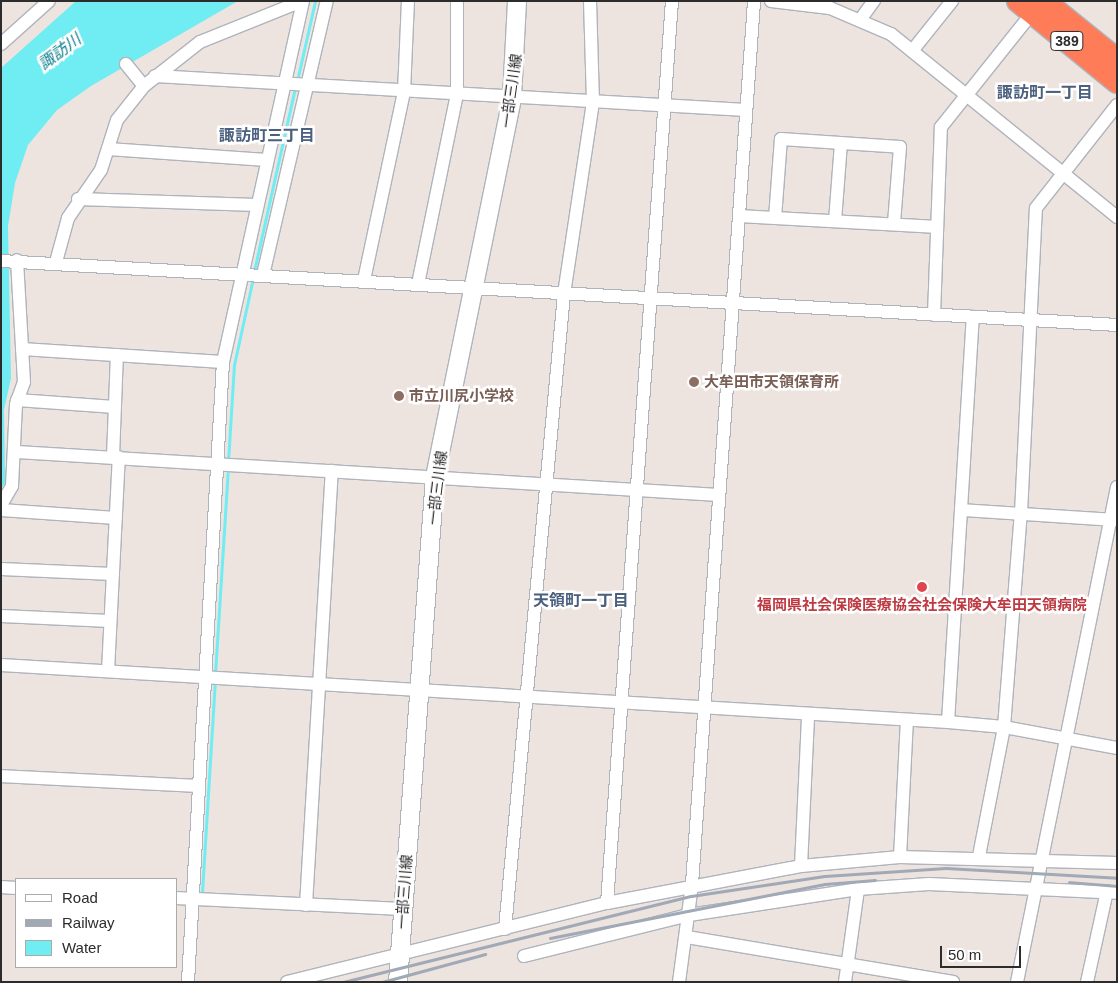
<!DOCTYPE html>
<html>
<head>
<meta charset="utf-8">
<style>
	body { margin:0 }
	#map { position:relative; width:1118px; height:983px; overflow:hidden; background:#eee4df; font-family:Helvetica,"Noto Sans JP",sans-serif }
	div>[style] { position:absolute }
	.water>* { inset:0; background:#6fedf3 }
	.stream>* { height:3px; margin:-1.5px; padding:0 1.5px; transform-origin:1.5px; border-radius:1.5px; background:#6fedf3 }
	.roads { filter:drop-shadow(1px 0 #afb4bc) drop-shadow(-1px 0 #afb4bc) drop-shadow(0 1px #afb4bc) drop-shadow(0 -1px #afb4bc) }
	.street>* { height:12px; margin:-6px; padding:0 6px; transform-origin:6px; border-radius:6px; background:#fff }
	.secondary>* { height:18px; margin:-9px; padding:0 9px; transform-origin:9px; border-radius:9px; background:#fff }
	.highway>* { height:22px; margin:-11px; padding:0 11px; transform-origin:11px; border-radius:11px; background:#ff7c59 }
	.rail>* { height:3px; margin:-1.5px; padding:0 1.5px; transform-origin:1.5px; border-radius:1.5px; background:#a1a9b7 }
	.dots>* { width:14px; height:14px; translate:-50% -50%; box-sizing:border-box; border:2px solid #fff; border-radius:50% }
	span { translate:-50% -50%; white-space:nowrap; text-align:center; line-height:1.15; -webkit-text-stroke:5px #fff; paint-order:stroke }
	.shield-label span { padding:1px 4px; background:#fff; border:1px solid; border-radius:4px; -webkit-text-stroke-width:0 }
	.shield-label { font-size:14px; color:#2c2c2c; font-weight:700 }
	.street-label { font-size:15px; color:#2c2c2c }
	.education-label { font-size:15px; color:#785e54; font-weight:700 }
	.left { translate:0 -50%; text-align:left }
	.health-label { font-size:15px; color:#be3a42; font-weight:700 }
	.water-label { font-size:16px; color:#0a7e8e; font-style:italic }
	.neighbourhood-label { font-size:16px; color:#4b607f; font-weight:700 }
	.frame { position:absolute; inset:0; border:2px solid #2c2c2c; pointer-events:none }
	.legend { position:absolute; left:15px; top:878px; width:162px; height:90px; box-sizing:border-box; background:#fff; border:1px solid #ababab; margin:0; padding:6px 9px; list-style:none; font-size:15px; color:#2c2c2c }
	.legend li { display:flex; align-items:center; gap:10px; height:25px }
	.legend b { width:25px; border:1px solid #ababab }
	.scale { position:absolute; left:940px; top:946px; width:81px; height:22px; box-sizing:border-box; border:2px solid #2c2c2c; border-top:0; padding-left:6px; font-size:15px; line-height:18px; white-space:nowrap; color:#2c2c2c; -webkit-text-stroke:4px #fff; paint-order:stroke }
</style>
</head>
<body>
<div id="map">
	<div class="water">
		<i style="clip-path:polygon(76px 1px,238px 1px,91px 86px,57px 110px,28px 145px,15px 183px,8px 226px,11px 378px,4px 410px,5px 483px,1px 489px,1px 68px)"></i>
	</div>
	<div class="stream">
		<i style="left:297px;top:81px;width:82px;rotate:-77.3deg"></i>
		<i style="left:254px;top:271px;width:189px;rotate:-77.4deg"></i>
		<i style="left:228px;top:462px;width:97px;rotate:-86.5deg"></i>
		<i style="left:234px;top:365px;width:89px;rotate:-77.7deg"></i>
		<i style="left:215px;top:674px;width:206px;rotate:-86.4deg"></i>
		<i style="left:202px;top:892px;width:212px;rotate:-86.5deg"></i>
	</div>
	<div class="roads">
		<div class="street">
			<i style="left:771px;top:1px;width:59px;rotate:6.8deg"></i>
			<i style="left:830px;top:8px;width:66px;rotate:23.1deg"></i>
			<i style="left:891px;top:34px;width:291px;rotate:39deg"></i>
			<i style="left:860px;top:20px;width:24px;rotate:-54deg"></i>
			<i style="left:1px;top:44px;width:64px;rotate:-41.9deg"></i>
			<i style="left:912px;top:51px;width:64px;rotate:-51.3deg"></i>
			<i style="left:126px;top:64px;width:28px;rotate:51deg"></i>
			<i style="left:155px;top:76px;width:592px;rotate:3.29deg"></i>
			<i style="left:108px;top:149px;width:159px;rotate:4deg"></i>
			<i style="left:78px;top:199px;width:179px;rotate:1.9deg"></i>
			<i style="left:740px;top:216px;width:197px;rotate:3.2deg"></i>
			<i style="left:775px;top:218px;width:79px;rotate:-85.7deg"></i>
			<i style="left:781px;top:139px;width:119px;rotate:3.8deg"></i>
			<i style="left:900px;top:147px;width:77px;rotate:94.5deg"></i>
			<i style="left:835px;top:221px;width:78px;rotate:-85.6deg"></i>
			<i style="left:1px;top:261px;width:1118px;rotate:3.28deg"></i>
			<i style="left:56px;top:262px;width:46px;rotate:-74.7deg"></i>
			<i style="left:68px;top:218px;width:58px;rotate:-55.5deg"></i>
			<i style="left:101px;top:170px;width:52px;rotate:-72.3deg"></i>
			<i style="left:117px;top:120px;width:43px;rotate:-51.5deg"></i>
			<i style="left:144px;top:86px;width:71px;rotate:-38.2deg"></i>
			<i style="left:200px;top:42px;width:110px;rotate:-21.9deg"></i>
			<i style="left:263px;top:275px;width:281px;rotate:-76.9deg"></i>
			<i style="left:364px;top:280px;width:192px;rotate:-78deg"></i>
			<i style="left:404px;top:92px;width:91px;rotate:-87.5deg"></i>
			<i style="left:418px;top:284px;width:194px;rotate:-78.4deg"></i>
			<i style="left:457px;top:94px;width:93px;rotate:-90deg"></i>
			<i style="left:934px;top:315px;width:188px;rotate:-87.9deg"></i>
			<i style="left:941px;top:127px;width:152px;rotate:-51.4deg"></i>
			<i style="left:22px;top:349px;width:201px;rotate:3.7deg"></i>
			<i style="left:17px;top:400px;width:98px;rotate:4.1deg"></i>
			<i style="left:17px;top:452px;width:703px;rotate:3.51deg"></i>
			<i style="left:113px;top:457px;width:102px;rotate:-87.8deg"></i>
			<i style="left:1px;top:505px;width:22px;rotate:-60deg"></i>
			<i style="left:12px;top:486px;width:82px;rotate:-87.2deg"></i>
			<i style="left:16px;top:404px;width:23px;rotate:-70deg"></i>
			<i style="left:24px;top:382px;width:122px;rotate:-93.3deg"></i>
			<i style="left:1px;top:510px;width:115px;rotate:4deg"></i>
			<i style="left:962px;top:510px;width:155px;rotate:3.7deg"></i>
			<i style="left:1px;top:569px;width:112px;rotate:2.6deg"></i>
			<i style="left:1px;top:616px;width:109px;rotate:2.6deg"></i>
			<i style="left:1px;top:665px;width:949px;rotate:3.44deg"></i>
			<i style="left:948px;top:722px;width:56px;rotate:5.1deg"></i>
			<i style="left:1004px;top:727px;width:115px;rotate:10.5deg"></i>
			<i style="left:108px;top:671px;width:214px;rotate:-87.1deg"></i>
			<i style="left:948px;top:722px;width:406px;rotate:-86.5deg"></i>
			<i style="left:1px;top:776px;width:197px;rotate:2.9deg"></i>
			<i style="left:979px;top:856px;width:131px;rotate:-79deg"></i>
			<i style="left:1004px;top:727px;width:215px;rotate:-85.5deg"></i>
			<i style="left:1021px;top:513px;width:305px;rotate:-87.2deg"></i>
			<i style="left:1036px;top:208px;width:131px;rotate:-51.8deg"></i>
			<i style="left:900px;top:857px;width:137px;rotate:-87.1deg"></i>
			<i style="left:801px;top:866px;width:151px;rotate:-87.3deg"></i>
			<i style="left:1px;top:887px;width:15px;rotate:4deg"></i>
			<i style="left:176px;top:898px;width:226px;rotate:2.8deg"></i>
			<i style="left:607px;top:903px;width:904px;rotate:-85.88deg"></i>
			<i style="left:306px;top:905px;width:435px;rotate:-86.6deg"></i>
			<i style="left:505px;top:929px;width:638px;rotate:-84.69deg"></i>
			<i style="left:564px;top:294px;width:194px;rotate:-81.4deg"></i>
			<i style="left:593px;top:102px;width:101px;rotate:-91.7deg"></i>
			<i style="left:687px;top:937px;width:270px;rotate:9.6deg"></i>
			<i style="left:524px;top:956px;width:170px;rotate:-14deg"></i>
			<i style="left:689px;top:915px;width:171px;rotate:-8.7deg"></i>
			<i style="left:858px;top:889px;width:71px;rotate:-4deg"></i>
			<i style="left:929px;top:884px;width:188px;rotate:2.7deg"></i>
			<i style="left:188px;top:982px;width:621px;rotate:-86.77deg"></i>
			<i style="left:223px;top:362px;width:370px;rotate:-77.5deg"></i>
			<i style="left:287px;top:982px;width:330px;rotate:-13.9deg"></i>
			<i style="left:607px;top:903px;width:197px;rotate:-10.8deg"></i>
			<i style="left:801px;top:866px;width:99px;rotate:-5.2deg"></i>
			<i style="left:900px;top:857px;width:217px;rotate:1.6deg"></i>
			<i style="left:679px;top:982px;width:99px;rotate:-82.4deg"></i>
			<i style="left:692px;top:884px;width:885px;rotate:-85.98deg"></i>
			<i style="left:845px;top:982px;width:94px;rotate:-82deg"></i>
			<i style="left:1017px;top:982px;width:505px;rotate:-78.58deg"></i>
			<i style="left:1087px;top:982px;width:93px;rotate:-77.6deg"></i>
		</div>
		<div class="secondary">
			<i style="left:398px;top:982px;width:506px;rotate:-85.81deg"></i>
			<i style="left:435px;top:477px;width:388px;rotate:-78.5deg"></i>
			<i style="left:512px;top:97px;width:96px;rotate:-87deg"></i>
		</div>
		<div class="highway">
			<i style="left:1018px;top:1px;width:128px;rotate:39.3deg"></i>
			<i style="left:1044px;top:1px;width:94px;rotate:38.9deg"></i>
		</div>
	</div>
	<div class="rail">
		<i style="left:1069px;top:882px;width:48px;rotate:4.8deg"></i>
		<i style="left:550px;top:938px;width:280px;rotate:-11.1deg"></i>
		<i style="left:825px;top:884px;width:50px;rotate:-4.6deg"></i>
		<i style="left:343px;top:982px;width:358px;rotate:-13.9deg"></i>
		<i style="left:691px;top:896px;width:135px;rotate:-8.5deg"></i>
		<i style="left:825px;top:876px;width:121px;rotate:-3.8deg"></i>
		<i style="left:946px;top:868px;width:171px;rotate:3.3deg"></i>
		<i style="left:382px;top:982px;width:107px;rotate:-15.2deg"></i>
	</div>
	<div class="dots">
		<i style="left:694px;top:382px;background:#8d6e63"></i>
		<i style="left:399px;top:396px;background:#8d6e63"></i>
		<i style="left:922px;top:587px;background:#e0444e"></i>
	</div>
	<div class="shield-label">
		<span style="left:1067px;top:41px">389</span>
	</div>
	<div class="street-label">
		<span style="left:511px;top:91px;rotate:-82deg">一部三川線</span>
		<span style="left:437px;top:488px;rotate:-83deg">一部三川線</span>
		<span style="left:404px;top:892px;rotate:-86deg">一部三川線</span>
	</div>
	<div class="education-label">
		<span class="left" style="left:704px;top:382px">大牟田市天領保育所</span>
		<span class="left" style="left:409px;top:396px">市立川尻小学校</span>
	</div>
	<div class="health-label">
		<span style="left:922px;top:605px">福岡県社会保険医療協会社会保険大牟田天領病院</span>
	</div>
	<div class="water-label">
		<span style="left:60px;top:52px;rotate:-37deg">諏訪川</span>
	</div>
	<div class="neighbourhood-label">
		<span style="left:1045px;top:93px">諏訪町一丁目</span>
		<span style="left:267px;top:136px">諏訪町三丁目</span>
		<span style="left:581px;top:601px">天領町一丁目</span>
	</div>
	<div class="frame"></div>
	<ul class="legend">
	<li><b style="height:6px;background:#fff"></b>Road</li>
	<li><b style="height:6px;background:#a1a9b7"></b>Railway</li>
	<li><b style="height:14px;background:#6fedf3"></b>Water</li>
	</ul>
	<div class="scale">50 m</div>
</div>
</body>
</html>
